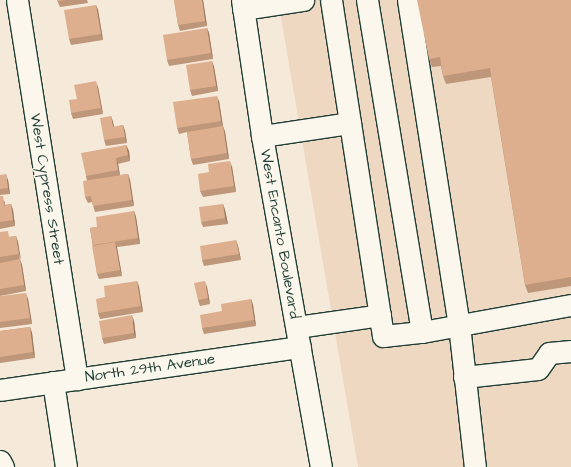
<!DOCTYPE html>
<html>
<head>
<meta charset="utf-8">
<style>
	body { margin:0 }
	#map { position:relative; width:571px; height:467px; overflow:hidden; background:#f5e9d9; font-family:"Architects Daughter",sans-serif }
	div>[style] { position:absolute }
	.built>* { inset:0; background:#eed8c2 }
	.roads { filter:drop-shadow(1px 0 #1f3d34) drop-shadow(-1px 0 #1f3d34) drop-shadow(0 1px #1f3d34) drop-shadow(0 -1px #1f3d34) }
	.minor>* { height:21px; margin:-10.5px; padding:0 10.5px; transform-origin:10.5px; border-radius:10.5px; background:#fbf7ec }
	.wall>* { inset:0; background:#be967a }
	.shaded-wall>* { inset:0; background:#9b7a63 }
	.building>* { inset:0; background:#ddaf8e }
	span { translate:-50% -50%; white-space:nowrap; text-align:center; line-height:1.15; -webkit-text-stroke:3px #fbf7ec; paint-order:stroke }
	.street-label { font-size:15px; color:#1f3d34 }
</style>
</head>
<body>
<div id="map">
	<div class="built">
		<i style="clip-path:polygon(278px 0,571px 0,571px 467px,358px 467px)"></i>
	</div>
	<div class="roads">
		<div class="minor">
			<i style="left:17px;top:0;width:384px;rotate:81deg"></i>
			<i style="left:242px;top:0;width:137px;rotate:81.6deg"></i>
			<i style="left:262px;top:136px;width:336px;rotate:79.9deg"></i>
			<i style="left:331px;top:0;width:340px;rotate:81.2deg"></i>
			<i style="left:383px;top:336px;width:39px;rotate:-6deg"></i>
			<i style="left:422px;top:332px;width:337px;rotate:-99.4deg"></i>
			<i style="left:408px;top:0;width:329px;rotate:81.1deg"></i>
			<i style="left:459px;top:325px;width:143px;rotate:83.6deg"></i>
			<i style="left:243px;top:9px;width:61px;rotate:-8.5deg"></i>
			<i style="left:262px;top:136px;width:89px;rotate:-8.4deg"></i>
			<i style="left:297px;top:327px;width:84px;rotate:-8.2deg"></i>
			<i style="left:422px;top:332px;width:151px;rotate:-10.3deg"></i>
			<i style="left:464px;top:377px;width:74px;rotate:-6.2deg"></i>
			<i style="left:538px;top:369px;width:19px;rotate:-55deg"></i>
			<i style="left:549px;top:353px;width:22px;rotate:-5deg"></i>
			<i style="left:53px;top:382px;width:86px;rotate:81.3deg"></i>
			<i style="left:0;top:390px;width:303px;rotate:-8.2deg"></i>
			<i style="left:0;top:461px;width:7px;rotate:63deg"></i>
		</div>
	</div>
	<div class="wall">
		<i style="clip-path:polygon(57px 0,87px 0,88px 3px,60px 7px)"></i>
		<i style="clip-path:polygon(174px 0,203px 0,207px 26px,180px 31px,178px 25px)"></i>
		<i style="clip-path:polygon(571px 0,571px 286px,528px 293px,525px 285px,491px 77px,446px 84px,443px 76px,441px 66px,432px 67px,429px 59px)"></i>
		<i style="clip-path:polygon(96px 5px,98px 10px,103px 40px,71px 45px,69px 39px)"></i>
		<i style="clip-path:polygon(207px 28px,209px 33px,213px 59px,169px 66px,167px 60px)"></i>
		<i style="clip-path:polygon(212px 61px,214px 67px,218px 91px,192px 96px,190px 90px)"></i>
		<i style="clip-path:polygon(98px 87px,103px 114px,73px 119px,71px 113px,77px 99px)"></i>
		<i style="clip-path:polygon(219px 101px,223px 126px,225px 132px,229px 159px,193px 165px,191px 159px,187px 132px,179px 134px,177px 128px)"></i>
		<i style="clip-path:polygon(111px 116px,113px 122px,114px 127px,123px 125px,125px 131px,127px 143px,106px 146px,104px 140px)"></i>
		<i style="clip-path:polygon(126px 145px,129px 151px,130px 161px,118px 164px,120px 175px,128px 174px,130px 180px,134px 206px,95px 212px,92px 202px,88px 203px,85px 197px,87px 181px,86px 176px)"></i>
		<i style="clip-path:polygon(232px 167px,236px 192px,203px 197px,200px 191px,209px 172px)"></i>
		<i style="clip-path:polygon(0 175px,8px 180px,10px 194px,0 195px)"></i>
		<i style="clip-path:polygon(0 196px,5px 202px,5px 205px,11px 204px,13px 210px,15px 226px,0 229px)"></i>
		<i style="clip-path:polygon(223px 204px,225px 210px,228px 224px,203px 227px,201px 222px)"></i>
		<i style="clip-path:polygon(134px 211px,136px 217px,140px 244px,117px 247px,122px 276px,99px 279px,97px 274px,90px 228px,97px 227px)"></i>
		<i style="clip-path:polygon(0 232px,10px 237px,16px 236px,18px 242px,20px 260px,22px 265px,26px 291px,0 296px)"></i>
		<i style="clip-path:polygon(236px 240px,238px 246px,241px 260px,204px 266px,202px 260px)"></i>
		<i style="clip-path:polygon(137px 281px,139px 287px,143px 312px,100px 319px,98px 313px,105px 297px)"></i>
		<i style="clip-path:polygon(207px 287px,210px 304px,200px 306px,198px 300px)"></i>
		<i style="clip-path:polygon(0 296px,28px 299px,32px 324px,0 328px)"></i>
		<i style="clip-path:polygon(251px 299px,253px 305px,256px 326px,204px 334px,202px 328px,222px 311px)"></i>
		<i style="clip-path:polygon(134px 321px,136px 338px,104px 344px,102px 338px)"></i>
		<i style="clip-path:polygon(30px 327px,32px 333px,35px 358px,0 363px,0 331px)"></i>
	</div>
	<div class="shaded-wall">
		<i style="clip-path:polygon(202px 0,203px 0,207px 26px,205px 21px)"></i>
		<i style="clip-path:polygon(96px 5px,98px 10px,103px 40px,101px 34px)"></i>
		<i style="clip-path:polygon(207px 28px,209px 33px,213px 59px,211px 53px)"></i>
		<i style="clip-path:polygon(212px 61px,214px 67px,218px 91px,216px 86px)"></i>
		<i style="clip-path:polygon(96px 81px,98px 87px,103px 114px,101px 108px)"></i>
		<i style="clip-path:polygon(217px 96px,219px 101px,223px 127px,221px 121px)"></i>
		<i style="clip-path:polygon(111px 116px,113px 122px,115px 133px,113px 127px)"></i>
		<i style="clip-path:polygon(123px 125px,125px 131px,127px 143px,125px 137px)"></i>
		<i style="clip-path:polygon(223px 126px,225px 132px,229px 159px,227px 153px)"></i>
		<i style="clip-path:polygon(126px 145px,129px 151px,130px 161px,128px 155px)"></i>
		<i style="clip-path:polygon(116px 158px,118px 164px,120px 176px,118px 170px)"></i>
		<i style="clip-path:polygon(230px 161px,232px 167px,236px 192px,234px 186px)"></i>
		<i style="clip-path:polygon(6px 174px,8px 180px,10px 194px,8px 188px)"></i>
		<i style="clip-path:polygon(128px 174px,130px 180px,134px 206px,132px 200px)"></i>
		<i style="clip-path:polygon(11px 204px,13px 210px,15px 226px,13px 220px)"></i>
		<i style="clip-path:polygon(223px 204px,225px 210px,228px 224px,225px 218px)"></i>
		<i style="clip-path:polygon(134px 211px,136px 217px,140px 244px,138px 238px)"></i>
		<i style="clip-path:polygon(16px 236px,18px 242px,21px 260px,19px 254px)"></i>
		<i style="clip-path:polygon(236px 240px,238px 246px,241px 260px,239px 254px)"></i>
		<i style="clip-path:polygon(115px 242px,117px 248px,122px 276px,120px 270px)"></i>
		<i style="clip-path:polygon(20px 259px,22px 265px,26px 291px,24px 285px)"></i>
		<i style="clip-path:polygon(137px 281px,139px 287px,143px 312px,141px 306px)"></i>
		<i style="clip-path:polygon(205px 281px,207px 287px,210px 304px,208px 298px)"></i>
		<i style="clip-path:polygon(26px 293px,28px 299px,32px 324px,30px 318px)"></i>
		<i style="clip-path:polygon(251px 299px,253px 305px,256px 326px,254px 320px)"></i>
		<i style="clip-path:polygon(132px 315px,134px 321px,136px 338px,134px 333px)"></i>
		<i style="clip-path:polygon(30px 327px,32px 333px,35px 358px,33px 352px)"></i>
	</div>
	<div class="building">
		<i style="clip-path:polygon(57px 0,67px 0,58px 1px)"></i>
		<i style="clip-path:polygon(174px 0,202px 0,205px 21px,178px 25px)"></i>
		<i style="clip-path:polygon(417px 0,571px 0,571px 277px,525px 285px,490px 68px,443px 76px,440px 57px,429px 59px)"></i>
		<i style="clip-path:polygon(96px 5px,101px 34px,69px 39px,64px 10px)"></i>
		<i style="clip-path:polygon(207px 28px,211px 53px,167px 60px,163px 35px)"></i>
		<i style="clip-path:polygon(212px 61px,216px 86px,190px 90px,186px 65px)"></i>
		<i style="clip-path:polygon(96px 81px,101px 108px,71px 113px,69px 100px,77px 99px,74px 85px)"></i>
		<i style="clip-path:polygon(217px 96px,221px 121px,177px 128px,173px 102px)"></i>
		<i style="clip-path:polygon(111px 116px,113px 127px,123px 125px,125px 137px,104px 140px,100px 118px)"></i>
		<i style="clip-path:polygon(223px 126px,227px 153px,191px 159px,187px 132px)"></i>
		<i style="clip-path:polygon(126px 145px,128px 155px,116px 158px,118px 170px,86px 176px,81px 153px)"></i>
		<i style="clip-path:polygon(230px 161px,234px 186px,200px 191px,198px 174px,209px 172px,208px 164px)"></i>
		<i style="clip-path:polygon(6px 174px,8px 188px,0 189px,0 175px)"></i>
		<i style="clip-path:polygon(128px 174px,132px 200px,93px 206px,91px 196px,85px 197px,83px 181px)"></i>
		<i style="clip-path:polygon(0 196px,3px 196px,4px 206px,11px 204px,13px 220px,0 222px)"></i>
		<i style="clip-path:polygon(223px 204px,225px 218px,201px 222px,199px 207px)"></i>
		<i style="clip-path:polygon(134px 211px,138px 238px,93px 245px,90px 228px,97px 227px,96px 217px)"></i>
		<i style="clip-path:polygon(8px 231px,9px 237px,16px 236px,19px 254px,0 257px,0 232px)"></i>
		<i style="clip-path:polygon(236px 240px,239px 254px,202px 260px,200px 246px)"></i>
		<i style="clip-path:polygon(115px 242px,120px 270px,97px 274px,92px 246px)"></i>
		<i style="clip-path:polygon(20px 259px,24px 285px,0 289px,0 263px)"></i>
		<i style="clip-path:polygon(137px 281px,141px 306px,98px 313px,96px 299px,105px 297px,104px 286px)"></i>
		<i style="clip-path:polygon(205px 281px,208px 298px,198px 300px,194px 283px)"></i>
		<i style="clip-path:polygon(26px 293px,30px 318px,0 322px,0 296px)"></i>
		<i style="clip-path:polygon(251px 299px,254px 320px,202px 328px,200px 315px,222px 311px,221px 304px)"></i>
		<i style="clip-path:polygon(132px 315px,134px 333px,102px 338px,99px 321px)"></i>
		<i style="clip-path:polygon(30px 327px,33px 352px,0 357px,0 331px)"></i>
	</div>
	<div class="street-label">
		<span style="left:47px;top:189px;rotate:81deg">West Cypress Street</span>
		<span style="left:280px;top:234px;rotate:80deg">West Encanto Boulevard</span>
		<span style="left:150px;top:368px;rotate:-8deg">North 29th Avenue</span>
	</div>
</div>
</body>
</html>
